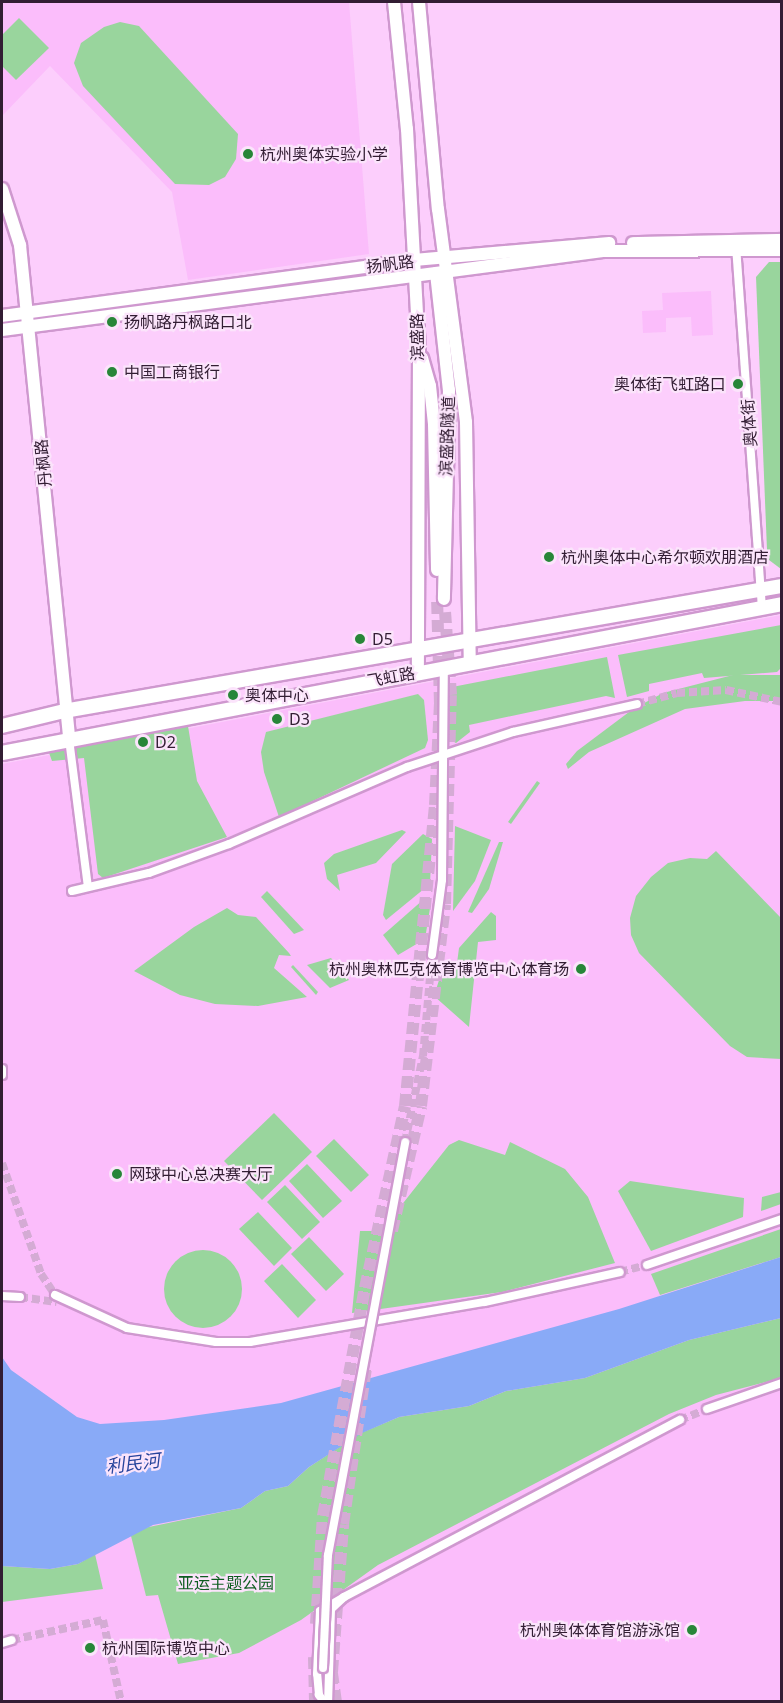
<!DOCTYPE html>
<html>
<head>
<meta charset="utf-8">
<style>
	body { margin:0 }
	#map { position:relative; width:783px; height:1703px; overflow:hidden; background:#fccefc; font-family:"Noto Sans","Noto Sans SC",sans-serif }
	div>[style] { position:absolute }
	.built>* { inset:0; background:#fbbdfb }
	.green>* { inset:0; background:#99d59d }
	.round { border-radius:50% }
	.water>* { inset:0; background:#89aaf7 }
	.street-tunnel>* { height:8px; margin-top:-4px; transform-origin:0; background:repeating-linear-gradient(90deg,#d4abd4 0 8px,transparent 0 12px) }
	.secondary-tunnel>* { height:12px; margin-top:-6px; transform-origin:0; background:repeating-linear-gradient(90deg,#d4abd4 0 12px,transparent 0 18px) }
	.roads { filter:drop-shadow(2px 0 #cf98cf) drop-shadow(-2px 0 #cf98cf) drop-shadow(0 2px #cf98cf) drop-shadow(0 -2px #cf98cf) }
	.street>* { height:8px; margin:-4px; padding:0 4px; transform-origin:4px; border-radius:4px; background:#fff }
	.secondary>* { height:12px; margin:-6px; padding:0 6px; transform-origin:6px; border-radius:6px; background:#fff }
	.primary>* { height:14px; margin:-7px; padding:0 7px; transform-origin:7px; border-radius:7px; background:#fff }
	.bridges { filter:drop-shadow(2px 0 #cf98cf) drop-shadow(-2px 0 #cf98cf) drop-shadow(0 2px #cf98cf) drop-shadow(0 -2px #cf98cf) }
	.street-bridge>* { height:8px; margin:-4px; padding:0 4px; transform-origin:4px; border-radius:4px; background:#fff }
	.dots>* { width:16px; height:16px; translate:-50% -50%; box-sizing:border-box; border:3px solid #fbe4fb; border-radius:50% }
	span { translate:-50% -50%; white-space:nowrap; text-align:center; line-height:1.15; -webkit-text-stroke:4.5px #fbe4fb; paint-order:stroke }
	.poi-label { font-size:16px; color:#321d33 }
	.left { translate:0 -50%; text-align:left }
	.right { translate:-100% -50%; text-align:right }
	.street-label { font-size:16px; color:#321d33 }
	.park-label { font-size:16px; color:#0e5d20 }
	.water-label { font-size:18px; color:#27449c; font-style:italic }
	.frame { position:absolute; inset:0; border:3px solid #321d33; pointer-events:none }
</style>
</head>
<body>
<div id="map">
	<div class="built">
		<i style="clip-path:polygon(2px 2px,349px 2px,369px 254px,188px 280px,172px 192px,50px 66px,2px 116px)"></i>
		<i style="clip-path:polygon(711px 291px,713px 335px,692px 336px,691px 317px,666px 318px,666px 332px,643px 333px,642px 311px,663px 310px,662px 293px)"></i>
		<i style="clip-path:polygon(781px 615px,781px 1701px,2px 1701px,2px 764px)"></i>
	</div>
	<div class="green">
		<i style="clip-path:polygon(19px 18px,49px 48px,16px 80px,2px 66px,2px 35px)"></i>
		<i style="clip-path:polygon(120px 22px,139px 26px,238px 134px,236px 159px,225px 177px,209px 185px,175px 184px,83px 86px,74px 63px,81px 43px,104px 27px)"></i>
		<i style="clip-path:polygon(769px 262px,782px 262px,781px 569px,769px 560px,767px 550px,756px 277px)"></i>
		<i style="clip-path:polygon(781px 625px,781px 668px,777px 672px,704px 678px,702px 673px,649px 684px,649px 691px,627px 697px,618px 655px)"></i>
		<i style="clip-path:polygon(607px 657px,615px 698px,606px 696px,469px 725px,470px 732px,456px 743px,447px 738px,447px 688px)"></i>
		<i style="clip-path:polygon(733px 675px,781px 675px,781px 701px,745px 701px,685px 709px,589px 752px,568px 769px,566px 764px,577px 751px,633px 709px,663px 693px)"></i>
		<i style="clip-path:polygon(418px 694px,424px 700px,428px 740px,425px 748px,279px 817px,264px 772px,261px 752px,266px 732px)"></i>
		<i style="clip-path:polygon(188px 726px,197px 781px,227px 837px,103px 878px,98px 874px,84px 758px,52px 761px,48px 750px)"></i>
		<i style="clip-path:polygon(537px 781px,540px 783px,511px 824px,508px 822px)"></i>
		<i style="clip-path:polygon(455px 826px,491px 840px,475px 881px,453px 911px)"></i>
		<i style="clip-path:polygon(402px 830px,406px 832px,376px 863px,337px 875px,340px 891px,327px 879px,324px 863px,334px 854px)"></i>
		<i style="clip-path:polygon(423px 834px,432px 839px,430px 884px,386px 920px,383px 915px,392px 864px)"></i>
		<i style="clip-path:polygon(499px 842px,503px 842px,489px 889px,472px 913px,468px 912px)"></i>
		<i style="clip-path:polygon(716px 851px,781px 918px,781px 1059px,747px 1057px,730px 1046px,639px 953px,631px 935px,630px 918px,636px 896px,651px 877px,668px 863px,690px 858px,707px 859px)"></i>
		<i style="clip-path:polygon(267px 891px,304px 930px,294px 934px,261px 897px)"></i>
		<i style="clip-path:polygon(424px 899px,431px 902px,425px 939px,398px 955px,383px 935px)"></i>
		<i style="clip-path:polygon(227px 908px,238px 915px,256px 917px,289px 953px,291px 956px,279px 955px,274px 968px,307px 997px,258px 1006px,215px 1004px,180px 995px,134px 971px,194px 927px)"></i>
		<i style="clip-path:polygon(491px 912px,496px 916px,496px 940px,478px 942px,469px 1027px,434px 996px,440px 977px,455px 978px,459px 948px)"></i>
		<i style="clip-path:polygon(331px 958px,349px 980px,330px 988px,307px 965px)"></i>
		<i style="clip-path:polygon(293px 965px,318px 992px,316px 995px,291px 967px)"></i>
		<i style="clip-path:polygon(274px 1113px,312px 1152px,262px 1200px,224px 1161px)"></i>
		<i style="clip-path:polygon(334px 1139px,369px 1175px,351px 1192px,316px 1156px)"></i>
		<i style="clip-path:polygon(459px 1140px,505px 1155px,510px 1142px,565px 1169px,588px 1197px,615px 1263px,502px 1292px,352px 1313px,360px 1231px,378px 1231px,385px 1226px,449px 1145px)"></i>
		<i style="clip-path:polygon(307px 1164px,342px 1201px,323px 1218px,289px 1181px)"></i>
		<i style="clip-path:polygon(630px 1181px,744px 1198px,743px 1217px,651px 1251px,618px 1191px)"></i>
		<i style="clip-path:polygon(285px 1185px,320px 1222px,302px 1239px,267px 1202px)"></i>
		<i style="clip-path:polygon(781px 1192px,781px 1204px,761px 1211px,762px 1197px)"></i>
		<i style="clip-path:polygon(258px 1212px,292px 1248px,274px 1266px,239px 1229px)"></i>
		<i style="clip-path:polygon(781px 1229px,781px 1257px,660px 1295px,651px 1274px)"></i>
		<i style="clip-path:polygon(309px 1237px,344px 1274px,326px 1291px,291px 1254px)"></i>
		<i class="round" style="left:164px;top:1250px;width:78px;height:78px"></i>
		<i style="clip-path:polygon(282px 1264px,316px 1300px,298px 1318px,264px 1281px)"></i>
		<i style="clip-path:polygon(781px 1318px,781px 1378px,716px 1395px,669px 1414px,378px 1565px,301px 1620px,239px 1653px,178px 1664px,158px 1595px,146px 1596px,131px 1536px,144px 1528px,241px 1508px,265px 1491px,288px 1486px,309px 1467px,361px 1433px,399px 1417px,469px 1406px,506px 1391px,585px 1378px,689px 1340px)"></i>
		<i style="clip-path:polygon(95px 1554px,103px 1589px,2px 1602px,2px 1566px,50px 1569px,78px 1564px)"></i>
	</div>
	<div class="water">
		<i style="clip-path:polygon(781px 1257px,781px 1318px,689px 1340px,585px 1378px,506px 1391px,469px 1406px,399px 1417px,362px 1433px,309px 1467px,288px 1486px,265px 1491px,241px 1508px,153px 1525px,78px 1564px,50px 1569px,2px 1566px,2px 1357px,11px 1370px,77px 1417px,100px 1424px,164px 1420px,281px 1403px,619px 1309px)"></i>
	</div>
	<div class="street-tunnel">
		<i style="left:637px;top:704px;width:41px;rotate:-15.4deg"></i>
		<i style="left:677px;top:693px;width:49px;rotate:-3.5deg"></i>
		<i style="left:726px;top:690px;width:57px;rotate:12.1deg"></i>
		<i style="left:405px;top:1142px;width:88px;rotate:-78.2deg"></i>
		<i style="left:423px;top:1056px;width:101px;rotate:-84.9deg"></i>
		<i style="left:2px;top:1163px;width:118px;rotate:70.6deg"></i>
		<i style="left:41px;top:1274px;width:25px;rotate:56deg"></i>
		<i style="left:620px;top:1272px;width:28px;rotate:-15deg"></i>
		<i style="left:20px;top:1297px;width:37px;rotate:8deg"></i>
		<i style="left:680px;top:1420px;width:29px;rotate:-22deg"></i>
		<i style="left:12px;top:1640px;width:93px;rotate:-12.4deg"></i>
		<i style="left:103px;top:1620px;width:84px;rotate:77.6deg"></i>
		<i style="left:323px;top:1668px;width:27px;rotate:86deg"></i>
	</div>
	<div class="secondary-tunnel">
		<i style="left:392px;top:1231px;width:128px;rotate:-76.9deg"></i>
		<i style="left:421px;top:1106px;width:203px;rotate:-83.2deg"></i>
		<i style="left:445px;top:904px;width:209px;rotate:-88.4deg"></i>
		<i style="left:451px;top:695px;width:83px;rotate:-94.1deg"></i>
		<i style="left:316px;top:1624px;width:108px;rotate:-86.3deg"></i>
		<i style="left:323px;top:1516px;width:232px;rotate:-79.6deg"></i>
		<i style="left:365px;top:1288px;width:186px;rotate:-77.6deg"></i>
		<i style="left:405px;top:1106px;width:302px;rotate:-84.3deg"></i>
		<i style="left:435px;top:805px;width:101px;rotate:-87.2deg"></i>
		<i style="left:440px;top:704px;width:107px;rotate:-91.6deg"></i>
		<i style="left:314px;top:1657px;width:45px;rotate:88.7deg"></i>
		<i style="left:336px;top:1702px;width:30px;rotate:-98deg"></i>
		<i style="left:332px;top:1672px;width:148px;rotate:-85.7deg"></i>
		<i style="left:343px;top:1524px;width:157px;rotate:-81.6deg"></i>
	</div>
	<div class="roads">
		<div class="street">
			<i style="left:736px;top:246px;width:362px;rotate:85.9deg"></i>
			<i style="left:69px;top:739px;width:149px;rotate:82.7deg"></i>
			<i style="left:72px;top:891px;width:79px;rotate:-13.2deg"></i>
			<i style="left:149px;top:873px;width:85px;rotate:-19.9deg"></i>
			<i style="left:229px;top:844px;width:194px;rotate:-23.4deg"></i>
			<i style="left:407px;top:767px;width:112px;rotate:-18.3deg"></i>
			<i style="left:513px;top:732px;width:127px;rotate:-12.7deg"></i>
			<i style="left:432px;top:955px;width:76px;rotate:-82.4deg"></i>
			<i style="left:442px;top:880px;width:212px;rotate:-89.5deg"></i>
			<i style="left:2px;top:1075px;width:6px;rotate:-90deg"></i>
			<i style="left:647px;top:1265px;width:143px;rotate:-18.8deg"></i>
			<i style="left:55px;top:1295px;width:79px;rotate:24.6deg"></i>
			<i style="left:127px;top:1328px;width:90px;rotate:8.9deg"></i>
			<i style="left:216px;top:1342px;width:34px"></i>
			<i style="left:250px;top:1342px;width:238px;rotate:-9.7deg"></i>
			<i style="left:485px;top:1302px;width:138px;rotate:-12.5deg"></i>
			<i style="left:2px;top:1296px;width:18px;rotate:3deg"></i>
			<i style="left:707px;top:1409px;width:79px;rotate:-19.1deg"></i>
			<i style="left:344px;top:1597px;width:380px;rotate:-27.8deg"></i>
			<i style="left:2px;top:1643px;width:10px;rotate:-17deg"></i>
			<i style="left:324px;top:1702px;width:9px;rotate:-126deg"></i>
			<i style="left:319px;top:1695px;width:21px;rotate:-95deg"></i>
			<i style="left:317px;top:1674px;width:63px;rotate:-87.3deg"></i>
			<i style="left:320px;top:1611px;width:28px;rotate:-30deg"></i>
			<i style="left:344px;top:1597px;width:18px;rotate:137deg"></i>
			<i style="left:331px;top:1609px;width:93px;rotate:91.8deg"></i>
		</div>
		<div class="secondary">
			<i style="left:394px;top:2px;width:128px;rotate:84.2deg"></i>
			<i style="left:407px;top:129px;width:220px;rotate:86.9deg"></i>
			<i style="left:419px;top:349px;width:324px;rotate:90.2deg"></i>
			<i style="left:419px;top:2px;width:208px;rotate:84.8deg"></i>
			<i style="left:438px;top:209px;width:215px;rotate:82.5deg"></i>
			<i style="left:466px;top:422px;width:242px;rotate:89.1deg"></i>
			<i style="left:2px;top:189px;width:59px;rotate:72.2deg"></i>
			<i style="left:20px;top:245px;width:496px;rotate:84.3deg"></i>
			<i style="left:633px;top:243px;width:149px;rotate:-1.2deg"></i>
			<i style="left:436px;top:273px;width:118px;rotate:83.7deg"></i>
			<i style="left:449px;top:390px;width:209px;rotate:91.4deg"></i>
			<i style="left:2px;top:316px;width:416px;rotate:-7.7deg"></i>
			<i style="left:414px;top:260px;width:196px;rotate:-5deg"></i>
			<i style="left:2px;top:330px;width:606px;rotate:-7.49deg"></i>
			<i style="left:603px;top:251px;width:179px;rotate:-0.3deg"></i>
			<i style="left:422px;top:358px;width:29px;rotate:74deg"></i>
			<i style="left:430px;top:386px;width:38px;rotate:84deg"></i>
			<i style="left:434px;top:424px;width:146px;rotate:88.8deg"></i>
		</div>
		<div class="primary">
			<i style="left:2px;top:726px;width:64px;rotate:-13.6deg"></i>
			<i style="left:64px;top:711px;width:729px;rotate:-9.88deg"></i>
			<i style="left:2px;top:753px;width:794px;rotate:-10.81deg"></i>
		</div>
	</div>
	<div class="bridges">
		<div class="street-bridge">
			<i style="left:323px;top:1668px;width:113px;rotate:-87.5deg"></i>
			<i style="left:328px;top:1555px;width:420px;rotate:-79.4deg"></i>
		</div>
	</div>
	<div class="dots">
		<i style="left:248px;top:154px;background:#278638"></i>
		<i style="left:112px;top:322px;background:#278638"></i>
		<i style="left:112px;top:372px;background:#278638"></i>
		<i style="left:738px;top:384px;background:#278638"></i>
		<i style="left:549px;top:557px;background:#278638"></i>
		<i style="left:360px;top:639px;background:#278638"></i>
		<i style="left:233px;top:695px;background:#278638"></i>
		<i style="left:277px;top:719px;background:#278638"></i>
		<i style="left:143px;top:742px;background:#278638"></i>
		<i style="left:581px;top:969px;background:#278638"></i>
		<i style="left:117px;top:1174px;background:#278638"></i>
		<i style="left:692px;top:1630px;background:#278638"></i>
		<i style="left:90px;top:1648px;background:#278638"></i>
	</div>
	<div class="poi-label">
		<span class="left" style="left:260px;top:154px">杭州奥体实验小学</span>
		<span class="left" style="left:124px;top:322px">扬帆路丹枫路口北</span>
		<span class="left" style="left:124px;top:372px">中国工商银行</span>
		<span class="right" style="left:726px;top:384px">奥体街飞虹路口</span>
		<span class="left" style="left:561px;top:557px">杭州奥体中心希尔顿欢朋酒店</span>
		<span class="left" style="left:372px;top:639px">D5</span>
		<span class="left" style="left:245px;top:695px">奥体中心</span>
		<span class="left" style="left:289px;top:719px">D3</span>
		<span class="left" style="left:155px;top:742px">D2</span>
		<span class="right" style="left:569px;top:969px">杭州奥林匹克体育博览中心体育场</span>
		<span class="left" style="left:129px;top:1174px">网球中心总决赛大厅</span>
		<span class="right" style="left:680px;top:1630px">杭州奥体体育馆游泳馆</span>
		<span class="left" style="left:102px;top:1648px">杭州国际博览中心</span>
	</div>
	<div class="street-label">
		<span style="left:390px;top:264px;rotate:-7deg">扬帆路</span>
		<span style="left:417px;top:337px;rotate:-91deg">滨盛路</span>
		<span style="left:749px;top:423px;rotate:-94deg">奥体街</span>
		<span style="left:447px;top:436px;rotate:-88deg">滨盛路隧道</span>
		<span style="left:43px;top:463px;rotate:-95deg">丹枫路</span>
		<span style="left:391px;top:677px;rotate:-10deg">飞虹路</span>
	</div>
	<div class="park-label">
		<span style="left:226px;top:1583px">亚运主题公园</span>
	</div>
	<div class="water-label">
		<span style="left:133px;top:1463px;rotate:-7deg">利民河</span>
	</div>
	<div class="frame"></div>
</div>
</body>
</html>
